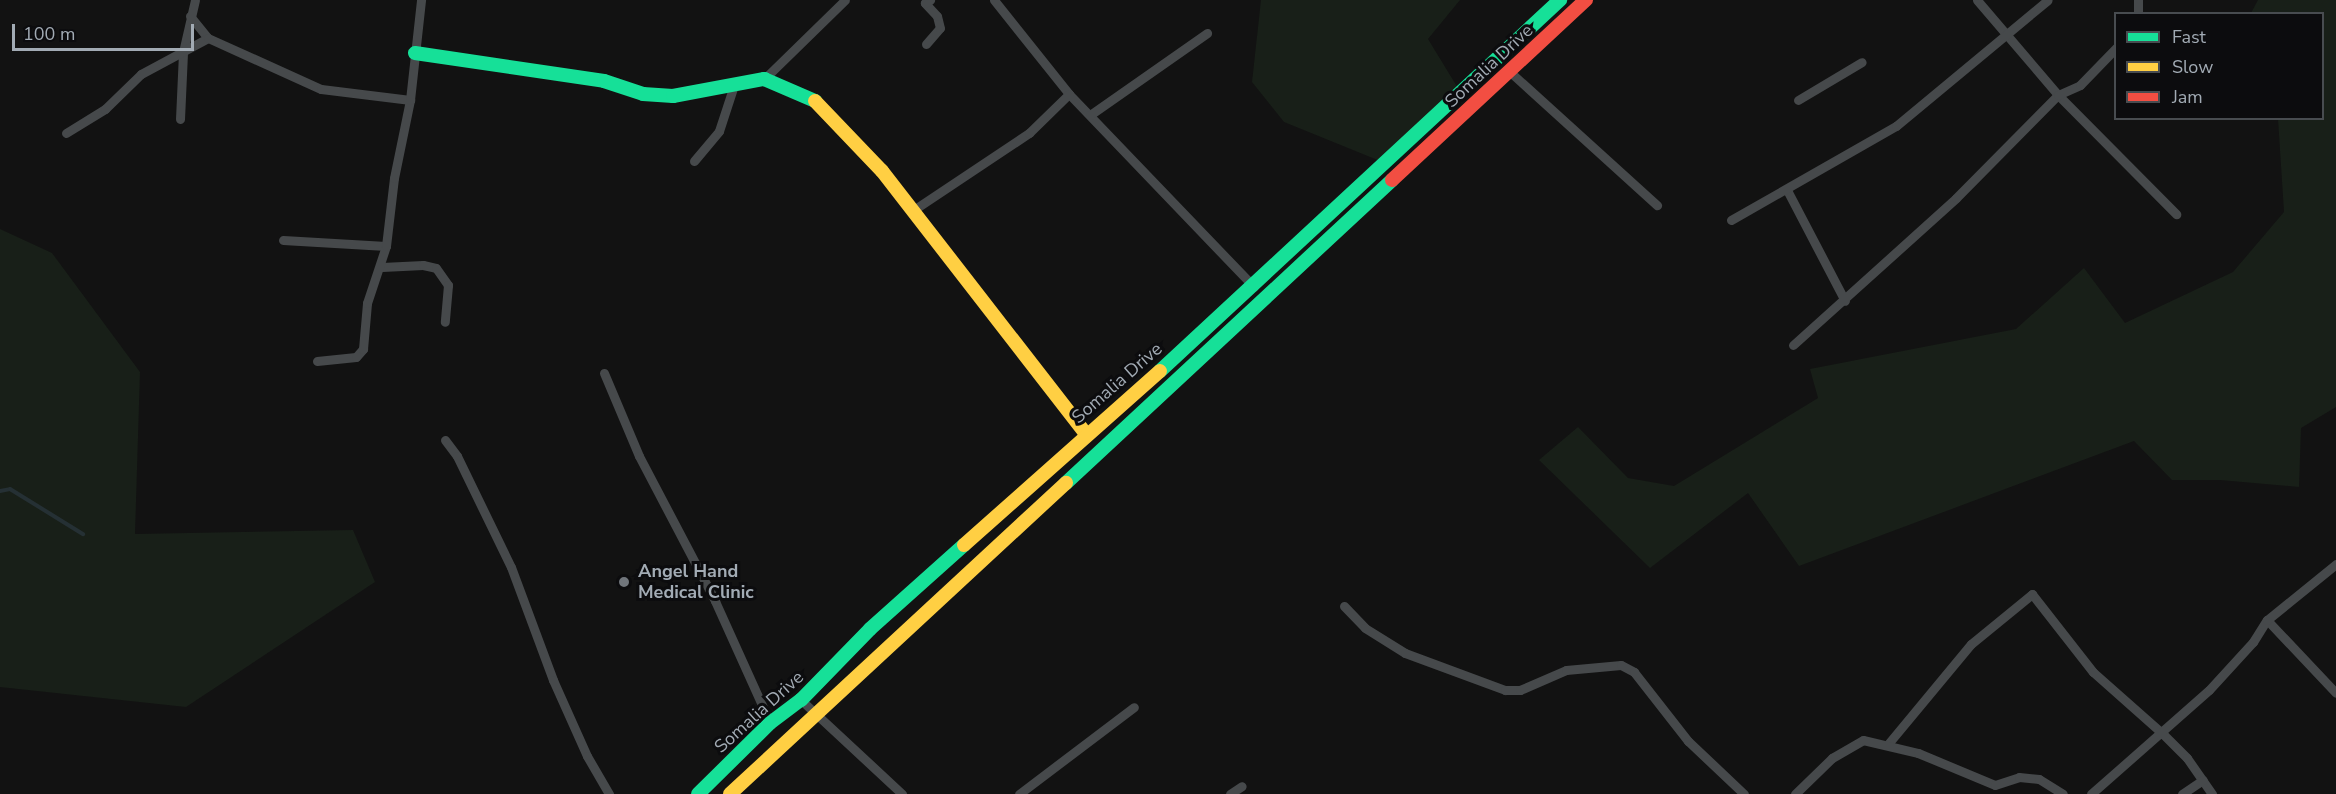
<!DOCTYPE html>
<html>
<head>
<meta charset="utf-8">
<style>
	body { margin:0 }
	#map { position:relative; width:2336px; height:794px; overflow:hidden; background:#121212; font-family:"Nunito Sans",sans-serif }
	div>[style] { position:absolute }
	.green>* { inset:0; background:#181f18 }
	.stream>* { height:4px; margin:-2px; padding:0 2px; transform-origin:2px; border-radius:2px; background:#253034 }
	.street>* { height:9px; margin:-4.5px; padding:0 4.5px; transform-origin:4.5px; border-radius:4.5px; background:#46494b }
	.fast>* { height:14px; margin:-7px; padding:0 7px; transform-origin:7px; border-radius:7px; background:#16e098 }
	.slow>* { height:14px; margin:-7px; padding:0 7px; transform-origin:7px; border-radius:7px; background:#ffcf43 }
	.jam>* { height:14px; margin:-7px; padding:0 7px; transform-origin:7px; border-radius:7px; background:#f24e42 }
	.dots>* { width:16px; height:16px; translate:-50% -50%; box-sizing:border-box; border:3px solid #0c0c0e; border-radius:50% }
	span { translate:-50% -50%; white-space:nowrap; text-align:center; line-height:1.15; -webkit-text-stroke:6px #0c0c0e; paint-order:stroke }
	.street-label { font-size:18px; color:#a2abb4 }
	.poi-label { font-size:18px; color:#a2abb4; font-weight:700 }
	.left { translate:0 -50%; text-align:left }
	.legend { position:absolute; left:2114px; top:12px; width:210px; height:108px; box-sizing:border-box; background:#0c0c0e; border:2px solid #484c50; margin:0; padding:8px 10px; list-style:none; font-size:18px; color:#a2abb4 }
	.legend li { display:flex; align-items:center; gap:12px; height:30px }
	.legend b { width:30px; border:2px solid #484c50 }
	.scale { position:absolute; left:12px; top:24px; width:182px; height:27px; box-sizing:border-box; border:3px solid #a2abb4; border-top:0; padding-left:8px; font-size:18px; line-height:21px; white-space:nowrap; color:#a2abb4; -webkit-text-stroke:4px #0c0c0e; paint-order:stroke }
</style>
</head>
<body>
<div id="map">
	<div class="green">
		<i style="clip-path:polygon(1261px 0,1460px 0,1428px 39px,1461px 93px,1385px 163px,1284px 122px,1252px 82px)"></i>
		<i style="clip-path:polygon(2258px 0,2336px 0,2336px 407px,2301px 428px,2299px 487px,2220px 480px,2172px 480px,2134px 441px,1799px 566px,1748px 493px,1650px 568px,1539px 460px,1578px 427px,1628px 478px,1674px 486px,1818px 398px,1810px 369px,2016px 329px,2084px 268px,2125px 323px,2233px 272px,2284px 212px,2278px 119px,2322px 118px,2322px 14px,2251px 13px)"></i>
		<i style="clip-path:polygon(0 229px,52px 253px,140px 372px,135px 534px,353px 530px,375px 582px,186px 707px,0 687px)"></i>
	</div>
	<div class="stream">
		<i style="left:0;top:491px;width:10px;rotate:-11deg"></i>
		<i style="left:10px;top:489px;width:86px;rotate:31.7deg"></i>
	</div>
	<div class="street">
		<i style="left:994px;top:0;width:120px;rotate:51.4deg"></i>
		<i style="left:1069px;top:94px;width:267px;rotate:46.2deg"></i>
		<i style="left:1977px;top:0;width:125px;rotate:49.5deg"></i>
		<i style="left:2058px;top:95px;width:168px;rotate:45.2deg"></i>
		<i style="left:2138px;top:0;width:14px;rotate:90deg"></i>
		<i style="left:190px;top:16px;width:28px;rotate:51deg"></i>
		<i style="left:926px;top:44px;width:21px;rotate:-49deg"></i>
		<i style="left:940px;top:28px;width:12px;rotate:-104deg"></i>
		<i style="left:937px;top:16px;width:18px;rotate:-133deg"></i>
		<i style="left:925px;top:3px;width:6px;rotate:-31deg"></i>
		<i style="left:1509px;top:71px;width:200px;rotate:42.2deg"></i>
		<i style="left:764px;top:79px;width:113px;rotate:-44.3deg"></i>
		<i style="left:1798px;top:100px;width:74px;rotate:-30.7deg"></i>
		<i style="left:1090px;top:115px;width:143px;rotate:-35deg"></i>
		<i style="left:180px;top:119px;width:67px;rotate:-87.4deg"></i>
		<i style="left:183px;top:52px;width:53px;rotate:-77deg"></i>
		<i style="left:66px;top:133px;width:46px;rotate:-31.6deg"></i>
		<i style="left:105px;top:109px;width:50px;rotate:-44.2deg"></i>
		<i style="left:141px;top:74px;width:76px;rotate:-28.2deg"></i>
		<i style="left:208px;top:38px;width:124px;rotate:24.3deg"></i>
		<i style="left:321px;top:89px;width:90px;rotate:7deg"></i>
		<i style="left:694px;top:161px;width:39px;rotate:-50deg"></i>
		<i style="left:719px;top:131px;width:48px;rotate:-71.9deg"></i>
		<i style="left:1787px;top:190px;width:125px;rotate:62.4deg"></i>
		<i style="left:912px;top:211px;width:141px;rotate:-33.7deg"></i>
		<i style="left:1029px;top:133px;width:56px;rotate:-44.3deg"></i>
		<i style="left:1731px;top:220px;width:190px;rotate:-29.7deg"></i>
		<i style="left:1896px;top:126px;width:197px;rotate:-39.7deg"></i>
		<i style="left:283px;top:240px;width:103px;rotate:3.3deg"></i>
		<i style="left:382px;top:267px;width:41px;rotate:-2.8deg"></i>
		<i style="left:423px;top:265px;width:13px;rotate:13deg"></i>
		<i style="left:436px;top:268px;width:21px;rotate:55deg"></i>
		<i style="left:448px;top:285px;width:37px;rotate:95deg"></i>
		<i style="left:1793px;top:345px;width:219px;rotate:-42deg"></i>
		<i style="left:1956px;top:198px;width:145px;rotate:-45.3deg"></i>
		<i style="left:2058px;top:95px;width:24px;rotate:-24deg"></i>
		<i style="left:2080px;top:85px;width:52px;rotate:-45.8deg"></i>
		<i style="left:317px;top:361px;width:39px;rotate:-6deg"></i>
		<i style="left:356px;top:357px;width:11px;rotate:-49deg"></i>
		<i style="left:363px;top:349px;width:46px;rotate:-85deg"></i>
		<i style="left:367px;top:303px;width:60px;rotate:-71.6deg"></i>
		<i style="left:386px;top:246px;width:68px;rotate:-83.3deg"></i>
		<i style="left:394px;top:178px;width:80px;rotate:-78.4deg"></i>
		<i style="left:410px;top:100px;width:101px;rotate:-83.7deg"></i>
		<i style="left:604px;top:373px;width:90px;rotate:67.1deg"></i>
		<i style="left:639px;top:456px;width:164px;rotate:62.3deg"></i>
		<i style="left:715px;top:601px;width:134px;rotate:65.7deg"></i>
		<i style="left:445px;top:440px;width:20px;rotate:53deg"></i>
		<i style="left:457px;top:456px;width:123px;rotate:64.1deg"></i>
		<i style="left:511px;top:567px;width:121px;rotate:69.6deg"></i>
		<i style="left:553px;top:680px;width:83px;rotate:65.9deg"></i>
		<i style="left:587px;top:756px;width:44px;rotate:59.9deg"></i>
		<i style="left:1344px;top:606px;width:30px;rotate:46deg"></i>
		<i style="left:1365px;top:628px;width:47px;rotate:32deg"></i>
		<i style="left:1405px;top:653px;width:107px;rotate:20.3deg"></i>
		<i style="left:1505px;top:690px;width:15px"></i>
		<i style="left:1520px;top:690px;width:50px;rotate:-23.5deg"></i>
		<i style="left:1566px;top:670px;width:55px;rotate:-5.2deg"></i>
		<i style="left:1621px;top:665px;width:15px;rotate:28deg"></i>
		<i style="left:1634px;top:672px;width:88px;rotate:52deg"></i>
		<i style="left:1688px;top:741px;width:77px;rotate:43.4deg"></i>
		<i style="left:2267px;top:620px;width:100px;rotate:46.6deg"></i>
		<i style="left:801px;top:700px;width:138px;rotate:42.9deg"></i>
		<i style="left:1888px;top:744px;width:130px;rotate:-50.3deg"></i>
		<i style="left:1971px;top:644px;width:79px;rotate:-39.3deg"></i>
		<i style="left:2032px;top:594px;width:99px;rotate:52deg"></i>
		<i style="left:2093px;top:672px;width:94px;rotate:41.5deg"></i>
		<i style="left:2163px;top:734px;width:34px;rotate:45deg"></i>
		<i style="left:2187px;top:758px;width:44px;rotate:55.2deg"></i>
		<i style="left:1019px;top:794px;width:144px;rotate:-37.1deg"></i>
		<i style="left:1230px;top:794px;width:14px;rotate:-34deg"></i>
		<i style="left:1795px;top:794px;width:52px;rotate:-44.2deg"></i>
		<i style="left:1832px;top:758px;width:36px;rotate:-30deg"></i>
		<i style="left:1863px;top:740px;width:57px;rotate:13.3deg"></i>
		<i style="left:1918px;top:753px;width:83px;rotate:22.6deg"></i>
		<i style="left:1995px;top:785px;width:25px;rotate:-18deg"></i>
		<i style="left:2019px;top:777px;width:20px;rotate:6deg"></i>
		<i style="left:2039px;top:779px;width:28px;rotate:32deg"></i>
		<i style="left:2091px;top:794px;width:157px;rotate:-41.4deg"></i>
		<i style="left:2209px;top:690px;width:65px;rotate:-47.5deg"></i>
		<i style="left:2253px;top:642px;width:26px;rotate:-58deg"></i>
		<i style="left:2267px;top:620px;width:89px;rotate:-39.1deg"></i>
		<i style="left:2182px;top:794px;width:25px;rotate:-34deg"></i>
	</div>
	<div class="fast">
		<i style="left:415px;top:53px;width:191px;rotate:8.4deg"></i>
		<i style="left:604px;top:81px;width:41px;rotate:18.4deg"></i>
		<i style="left:643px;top:94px;width:30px;rotate:4deg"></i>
		<i style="left:673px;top:96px;width:93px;rotate:-10.6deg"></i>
		<i style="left:764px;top:79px;width:56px;rotate:23.3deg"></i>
		<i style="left:1160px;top:371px;width:546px;rotate:-42.85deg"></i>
		<i style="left:1066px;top:483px;width:445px;rotate:-42.9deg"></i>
		<i style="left:698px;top:794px;width:101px;rotate:-44.6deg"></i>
		<i style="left:770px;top:723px;width:39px;rotate:-37deg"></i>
		<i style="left:801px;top:700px;width:99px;rotate:-45.8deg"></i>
		<i style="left:870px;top:629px;width:126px;rotate:-41.8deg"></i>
	</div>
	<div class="slow">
		<i style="left:815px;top:101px;width:97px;rotate:46.3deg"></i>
		<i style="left:882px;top:171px;width:333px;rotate:52.2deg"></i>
		<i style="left:964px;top:545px;width:262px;rotate:-41.6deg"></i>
		<i style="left:730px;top:794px;width:458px;rotate:-42.8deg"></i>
	</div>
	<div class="jam">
		<i style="left:1392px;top:180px;width:265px;rotate:-42.9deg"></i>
	</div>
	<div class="dots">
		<i style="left:624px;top:582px;background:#70757b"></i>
	</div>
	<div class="street-label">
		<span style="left:1489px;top:66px;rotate:-43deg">Somalia Drive</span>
		<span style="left:1117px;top:383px;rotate:-41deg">Somalia Drive</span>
		<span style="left:759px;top:712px;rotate:-42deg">Somalia Drive</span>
	</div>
	<div class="poi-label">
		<span class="left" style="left:638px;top:582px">Angel Hand<br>Medical Clinic</span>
	</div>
	<ul class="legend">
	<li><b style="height:8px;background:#16e098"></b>Fast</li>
	<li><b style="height:8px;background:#ffcf43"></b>Slow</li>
	<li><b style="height:8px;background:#f24e42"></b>Jam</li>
	</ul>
	<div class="scale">100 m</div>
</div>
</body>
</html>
